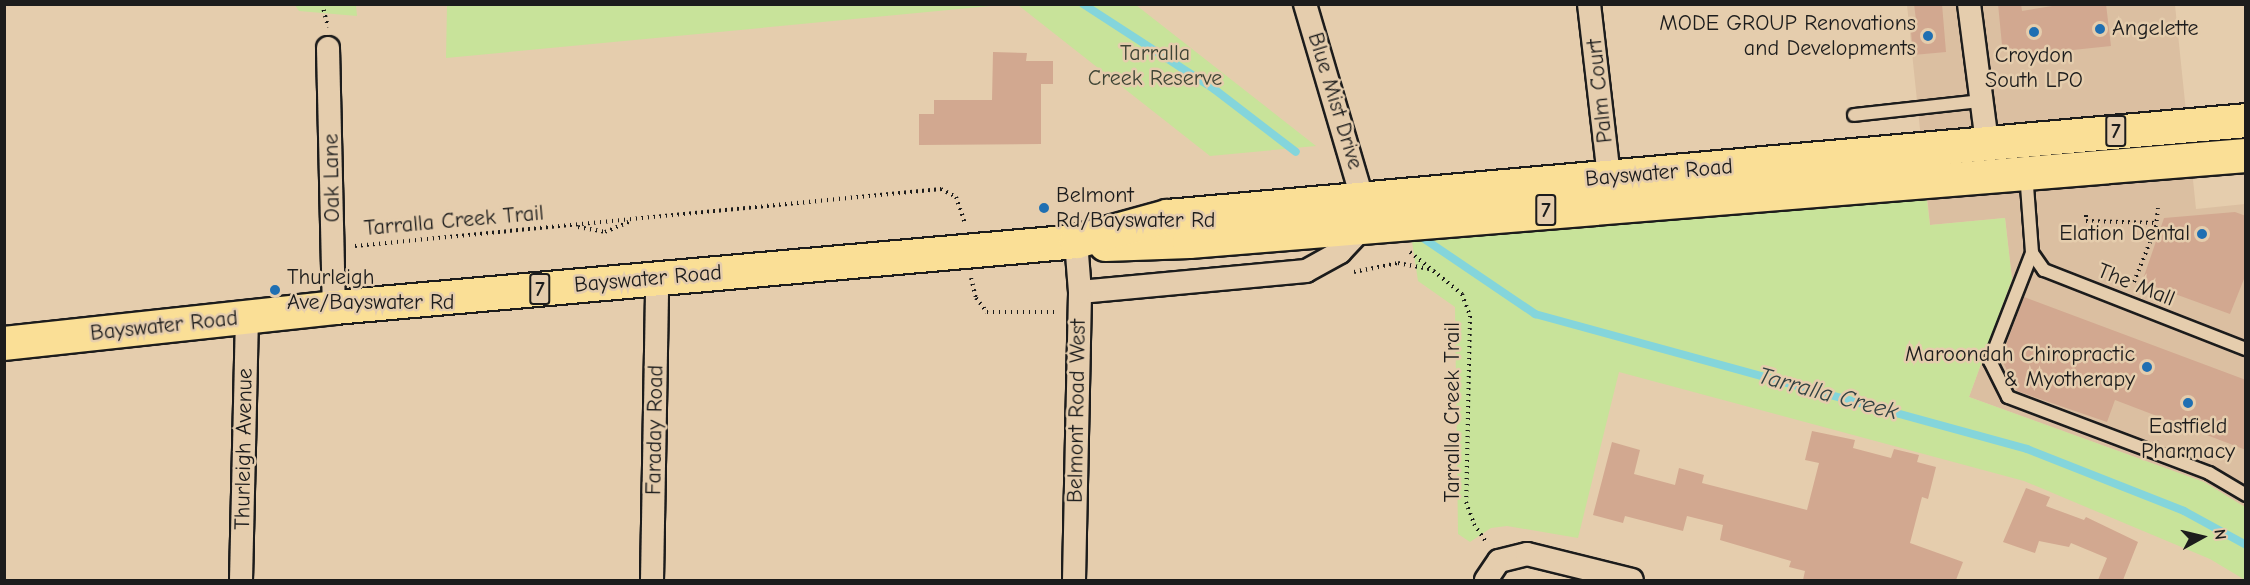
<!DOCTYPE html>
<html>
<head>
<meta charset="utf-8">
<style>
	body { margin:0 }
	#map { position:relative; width:2250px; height:585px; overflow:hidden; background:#e5cdad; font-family:"Comic Neue",sans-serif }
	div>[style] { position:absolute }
	.built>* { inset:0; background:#dbbfa1 }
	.green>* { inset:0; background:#c8e39a }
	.stream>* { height:8px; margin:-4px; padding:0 4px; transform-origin:4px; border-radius:4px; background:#84d5db }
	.building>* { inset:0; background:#d2a890 }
	.path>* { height:4px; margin-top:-2px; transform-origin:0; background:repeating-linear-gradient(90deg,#1c1c1c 0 1.5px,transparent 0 6px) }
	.roads { filter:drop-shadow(2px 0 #1c1c1c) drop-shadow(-2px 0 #1c1c1c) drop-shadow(0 2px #1c1c1c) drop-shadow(0 -2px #1c1c1c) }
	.service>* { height:12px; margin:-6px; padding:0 6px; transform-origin:6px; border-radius:6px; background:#e5cdad }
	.minor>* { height:22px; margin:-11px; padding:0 11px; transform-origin:11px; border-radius:11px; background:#e5cdad }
	.primary>* { height:33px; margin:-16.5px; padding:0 16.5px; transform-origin:16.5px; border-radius:16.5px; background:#fadf96 }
	.dots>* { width:16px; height:16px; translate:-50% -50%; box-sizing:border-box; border:3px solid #e5cdad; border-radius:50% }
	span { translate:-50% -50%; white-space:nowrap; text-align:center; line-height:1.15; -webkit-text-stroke:5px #e5cdad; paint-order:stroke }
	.shield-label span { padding:2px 4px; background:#e5cdad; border:2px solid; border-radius:4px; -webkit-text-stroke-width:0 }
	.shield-label { font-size:21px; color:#1c1c1c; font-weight:700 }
	.poi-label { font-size:22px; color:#1c1c1c }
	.right { translate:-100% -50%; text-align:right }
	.left { translate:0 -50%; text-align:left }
	.park-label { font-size:22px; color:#3e4435 }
	.street-label { font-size:22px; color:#1c1c1c }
	.water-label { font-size:24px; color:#314142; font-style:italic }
	.frame { position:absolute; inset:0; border:6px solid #1c1c1c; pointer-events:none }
	.north { position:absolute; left:2172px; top:507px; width:60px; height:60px; -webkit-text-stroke:4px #e5cdad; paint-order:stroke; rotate:82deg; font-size:16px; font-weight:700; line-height:24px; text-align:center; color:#1c1c1c }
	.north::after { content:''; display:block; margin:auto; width:21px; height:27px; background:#1c1c1c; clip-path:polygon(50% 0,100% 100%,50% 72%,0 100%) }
</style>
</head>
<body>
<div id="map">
	<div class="built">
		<i style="clip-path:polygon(1907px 5px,2175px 5px,2196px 209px,2245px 204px,2245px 507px,2204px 482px,1969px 397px,2012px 279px,2005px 218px,1930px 225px)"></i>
	</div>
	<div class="green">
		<i style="clip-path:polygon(295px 5px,356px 5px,357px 16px,299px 11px)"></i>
		<i style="clip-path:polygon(447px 5px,447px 4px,1001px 5px,446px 58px)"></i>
		<i style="clip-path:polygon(1018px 5px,1136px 5px,1316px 146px,1210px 156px)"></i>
		<i style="clip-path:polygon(1926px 192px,1930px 225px,2005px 218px,2012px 279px,1969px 397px,2204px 482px,2245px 507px,2245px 580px,2210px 559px,2024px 481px,1619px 372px,1578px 538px,1507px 526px,1491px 528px,1470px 542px,1458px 534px,1455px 307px,1418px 281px,1411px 235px)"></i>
	</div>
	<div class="stream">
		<i style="left:1083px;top:4px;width:156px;rotate:33deg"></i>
		<i style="left:1214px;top:89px;width:103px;rotate:37.5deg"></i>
		<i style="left:1417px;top:234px;width:143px;rotate:34.1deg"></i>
		<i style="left:1535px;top:314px;width:510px;rotate:15.34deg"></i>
		<i style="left:2027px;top:449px;width:169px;rotate:21.5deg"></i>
		<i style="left:2184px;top:511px;width:71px;rotate:28.7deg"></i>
	</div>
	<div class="building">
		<i style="clip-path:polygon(1914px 4px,1942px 4px,1946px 52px,1913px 55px,1910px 20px,1916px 20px)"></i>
		<i style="clip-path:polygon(1998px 4px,2021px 4px,2022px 11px,2065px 4px,2106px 4px,2111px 46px,2025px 55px,2002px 45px)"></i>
		<i style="clip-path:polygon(993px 52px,1027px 53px,1026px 61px,1053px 61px,1053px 84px,1041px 84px,1041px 144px,919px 145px,919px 114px,934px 114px,934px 100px,992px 100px)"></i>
		<i style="clip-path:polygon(2235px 212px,2246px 216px,2246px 274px,2230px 314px,2142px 282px,2164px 218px)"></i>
		<i style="clip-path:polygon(2024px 297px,2246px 380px,2246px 450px,2115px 400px,2107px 422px,2017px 391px,2001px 358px)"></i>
		<i style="clip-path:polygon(1812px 431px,1855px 440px,1853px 448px,1891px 458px,1894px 449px,1919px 455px,1917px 462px,1936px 467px,1928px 499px,1922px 497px,1910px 543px,1963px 562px,1956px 580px,1803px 580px,1805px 571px,1789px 567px,1791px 561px,1720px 540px,1723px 525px,1687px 516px,1683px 531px,1625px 516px,1623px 523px,1593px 515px,1612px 442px,1640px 450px,1634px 474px,1675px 485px,1679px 468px,1704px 475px,1702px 483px,1807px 510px,1819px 463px,1805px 460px)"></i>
		<i style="clip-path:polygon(2026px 488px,2050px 497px,2046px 506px,2084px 520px,2086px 517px,2138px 542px,2123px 580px,2098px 580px,2107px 558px,2071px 543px,2069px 547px,2039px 541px,2035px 553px,2003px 542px)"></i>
	</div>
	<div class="path">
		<i style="left:322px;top:4px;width:24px;rotate:75deg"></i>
		<i style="left:2086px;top:215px;width:6px;rotate:90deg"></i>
		<i style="left:2086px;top:221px;width:72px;rotate:1.6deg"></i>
		<i style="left:578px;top:227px;width:27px;rotate:10deg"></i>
		<i style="left:605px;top:232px;width:28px;rotate:-23deg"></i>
		<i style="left:355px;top:246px;width:589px;rotate:-5.56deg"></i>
		<i style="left:941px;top:189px;width:17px;rotate:28deg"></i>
		<i style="left:956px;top:197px;width:28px;rotate:71deg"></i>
		<i style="left:1410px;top:252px;width:67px;rotate:38.9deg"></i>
		<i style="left:1462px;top:294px;width:23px;rotate:70deg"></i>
		<i style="left:1470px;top:316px;width:186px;rotate:91.2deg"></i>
		<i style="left:1466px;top:502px;width:23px;rotate:70deg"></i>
		<i style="left:1474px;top:524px;width:23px;rotate:56deg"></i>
		<i style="left:1354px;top:272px;width:45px;rotate:-11.6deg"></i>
		<i style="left:1398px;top:263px;width:36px;rotate:11deg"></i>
		<i style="left:971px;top:278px;width:21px;rotate:76deg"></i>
		<i style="left:976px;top:298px;width:18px;rotate:52deg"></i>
		<i style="left:987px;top:312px;width:70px"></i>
		<i style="left:2134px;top:282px;width:59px;rotate:-68.2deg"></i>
		<i style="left:2156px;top:227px;width:19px;rotate:-84deg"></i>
	</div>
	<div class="roads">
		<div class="service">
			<i style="left:1854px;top:115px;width:127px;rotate:-6.3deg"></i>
			<i style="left:2020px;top:177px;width:11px;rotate:52deg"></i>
			<i style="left:2027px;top:186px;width:67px;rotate:85.7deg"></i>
			<i style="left:2032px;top:253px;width:21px;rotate:55deg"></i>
			<i style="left:2044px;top:270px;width:217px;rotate:21.4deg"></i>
			<i style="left:2032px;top:253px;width:116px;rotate:111.3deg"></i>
			<i style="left:1990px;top:361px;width:40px;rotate:63.4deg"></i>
			<i style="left:2008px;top:397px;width:215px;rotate:20.7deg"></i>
			<i style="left:2209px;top:473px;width:43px;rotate:30.7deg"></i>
		</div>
		<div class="minor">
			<i style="left:1305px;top:4px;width:202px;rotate:73.6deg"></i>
			<i style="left:1589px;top:4px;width:175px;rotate:83.4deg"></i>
			<i style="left:1969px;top:4px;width:139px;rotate:82.6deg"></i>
			<i style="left:328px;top:48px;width:259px;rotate:88.7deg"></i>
			<i style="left:1080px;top:292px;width:227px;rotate:-5.3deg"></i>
			<i style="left:1306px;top:271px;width:39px;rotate:-29deg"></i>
			<i style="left:1340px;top:252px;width:37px;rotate:-47deg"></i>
			<i style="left:241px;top:580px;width:263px;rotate:-88.7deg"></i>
			<i style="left:652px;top:580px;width:301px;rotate:-89deg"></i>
			<i style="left:1074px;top:580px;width:288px;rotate:-88.8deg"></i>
			<i style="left:1080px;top:292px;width:51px;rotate:-94.5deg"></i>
			<i style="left:1486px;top:580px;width:23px;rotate:-56deg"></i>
			<i style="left:1499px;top:561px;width:29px;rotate:-14deg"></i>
			<i style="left:1527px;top:554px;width:108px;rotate:13.9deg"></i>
		</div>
		<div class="primary">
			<i style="left:1105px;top:244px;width:84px;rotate:-2deg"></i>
			<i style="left:1189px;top:241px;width:1060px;rotate:-4.65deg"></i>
			<i style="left:4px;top:343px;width:332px;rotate:-6.2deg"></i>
			<i style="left:334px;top:307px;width:745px;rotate:-5.08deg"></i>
			<i style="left:1076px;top:241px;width:94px;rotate:-15.4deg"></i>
			<i style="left:1167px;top:216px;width:1083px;rotate:-5.08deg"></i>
		</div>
	</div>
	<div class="dots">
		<i style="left:2100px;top:29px;background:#1f6fb2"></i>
		<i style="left:2034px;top:32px;background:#1f6fb2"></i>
		<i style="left:1928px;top:36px;background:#1f6fb2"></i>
		<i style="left:1044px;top:208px;background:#1f6fb2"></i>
		<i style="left:2202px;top:234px;background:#1f6fb2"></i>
		<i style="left:275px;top:290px;background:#1f6fb2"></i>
		<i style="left:2147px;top:367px;background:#1f6fb2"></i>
		<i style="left:2188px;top:403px;background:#1f6fb2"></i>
	</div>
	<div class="shield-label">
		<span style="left:2116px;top:131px">7</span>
		<span style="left:1546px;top:210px">7</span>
		<span style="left:540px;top:289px">7</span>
	</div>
	<div class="poi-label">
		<span class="right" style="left:1916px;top:36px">MODE GROUP Renovations<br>and Developments</span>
		<span class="left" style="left:2112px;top:29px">Angelette</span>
		<span style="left:2034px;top:68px">Croydon<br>South LPO</span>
		<span class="left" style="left:1056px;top:208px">Belmont<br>Rd/Bayswater Rd</span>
		<span class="right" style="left:2190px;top:234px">Elation Dental</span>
		<span class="left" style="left:287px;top:290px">Thurleigh<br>Ave/Bayswater Rd</span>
		<span class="right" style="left:2135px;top:367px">Maroondah Chiropractic<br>&amp; Myotherapy</span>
		<span style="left:2188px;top:439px">Eastfield<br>Pharmacy</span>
	</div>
	<div class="park-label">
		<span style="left:1155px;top:66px">Tarralla<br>Creek Reserve</span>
	</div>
	<div class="street-label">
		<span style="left:1600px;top:91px;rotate:-96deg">Palm Court</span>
		<span style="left:1335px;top:101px;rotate:73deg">Blue Mist Drive</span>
		<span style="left:1659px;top:173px;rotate:-5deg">Bayswater Road</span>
		<span style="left:332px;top:178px;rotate:-91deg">Oak Lane</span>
		<span style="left:454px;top:221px;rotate:-5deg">Tarralla Creek Trail</span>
		<span style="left:648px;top:279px;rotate:-5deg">Bayswater Road</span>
		<span style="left:2136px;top:285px;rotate:22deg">The Mall</span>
		<span style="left:164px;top:326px;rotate:-6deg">Bayswater Road</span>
		<span style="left:1077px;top:411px;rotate:-89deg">Belmont Road West</span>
		<span style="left:1453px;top:412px;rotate:-90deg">Tarralla Creek Trail</span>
		<span style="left:655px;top:430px;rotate:-89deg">Faraday Road</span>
		<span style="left:244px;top:449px;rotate:-89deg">Thurleigh Avenue</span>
	</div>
	<div class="water-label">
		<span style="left:1828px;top:394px;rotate:15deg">Tarralla Creek</span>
	</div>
	<div class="frame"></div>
	<div class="north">N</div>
</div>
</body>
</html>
